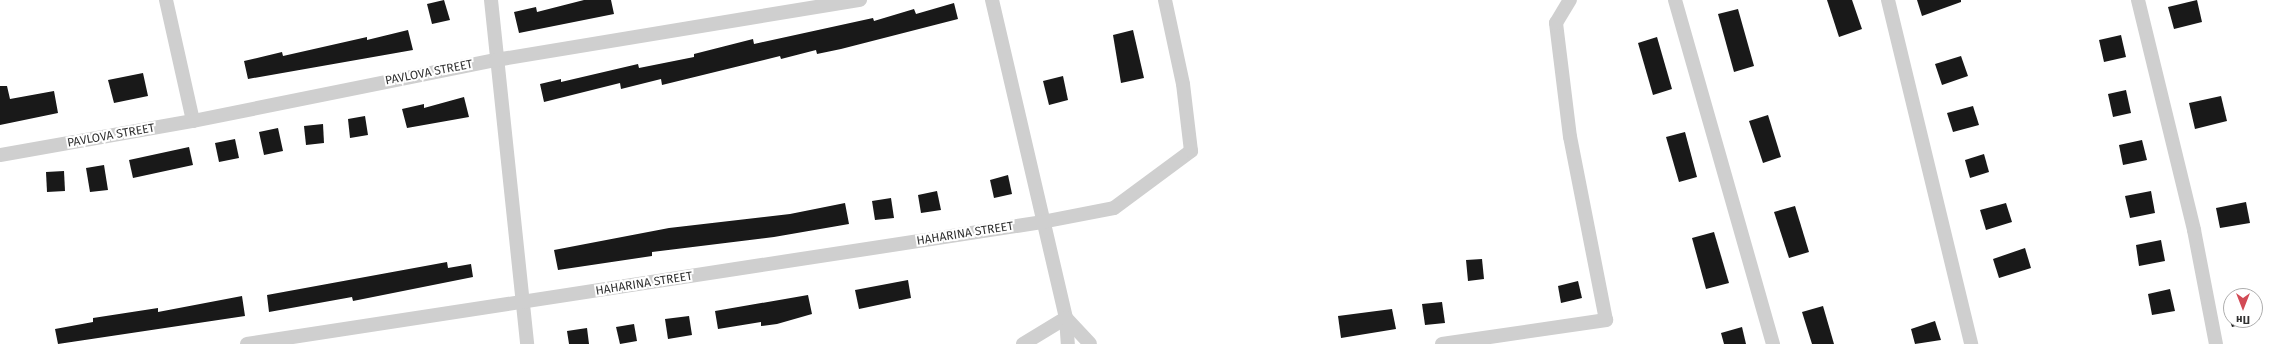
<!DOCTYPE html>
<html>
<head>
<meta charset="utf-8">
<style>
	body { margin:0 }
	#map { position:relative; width:2279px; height:344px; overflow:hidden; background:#fff; font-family:"Fira Sans",sans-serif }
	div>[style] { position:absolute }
	.building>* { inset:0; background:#191919 }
	.street>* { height:14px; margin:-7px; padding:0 7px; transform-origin:7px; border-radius:7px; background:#cfcfcf }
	span { translate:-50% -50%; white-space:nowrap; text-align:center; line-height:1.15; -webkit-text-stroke:4px #fff; paint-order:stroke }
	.street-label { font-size:12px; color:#323232 }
	.north { position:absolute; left:2223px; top:288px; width:40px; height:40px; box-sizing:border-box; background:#fff; border:1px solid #adadad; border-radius:50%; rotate:180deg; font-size:11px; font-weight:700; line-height:16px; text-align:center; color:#323232 }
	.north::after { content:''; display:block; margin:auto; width:14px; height:18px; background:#d24b56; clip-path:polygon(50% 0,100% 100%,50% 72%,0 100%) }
</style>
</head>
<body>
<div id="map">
	<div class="building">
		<i style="clip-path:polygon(444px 0,450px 20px,432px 24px,427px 4px)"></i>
		<i style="clip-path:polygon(584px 0,611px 0,614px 14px,519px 33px,514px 12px,536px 7px,537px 12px)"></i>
		<i style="clip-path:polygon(1827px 0,1852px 0,1862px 29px,1839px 37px)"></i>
		<i style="clip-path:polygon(1917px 0,1961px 0,1961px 2px,1922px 16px)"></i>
		<i style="clip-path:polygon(2197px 0,2202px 22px,2174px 29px,2168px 7px)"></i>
		<i style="clip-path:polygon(954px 3px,958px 19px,841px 49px,817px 54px,816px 50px,781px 59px,780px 56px,662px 85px,661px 79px,621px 89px,620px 83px,544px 102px,540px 84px,561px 79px,561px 82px,638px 64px,639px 68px,694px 57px,694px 54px,753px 39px,754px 44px,873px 18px,874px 21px,914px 9px,916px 14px)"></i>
		<i style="clip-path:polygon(1738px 9px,1754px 66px,1734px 72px,1718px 14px)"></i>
		<i style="clip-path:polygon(408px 30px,413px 50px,248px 79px,244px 61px,282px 52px,283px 56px,367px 37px,367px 40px)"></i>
		<i style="clip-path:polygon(1133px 30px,1144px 78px,1121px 83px,1113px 35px)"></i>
		<i style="clip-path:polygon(2121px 35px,2126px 57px,2104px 62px,2099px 40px)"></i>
		<i style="clip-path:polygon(1657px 37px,1672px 89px,1653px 95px,1638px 43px)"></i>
		<i style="clip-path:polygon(1961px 56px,1968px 76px,1942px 85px,1935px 64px)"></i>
		<i style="clip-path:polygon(143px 73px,148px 96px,114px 103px,108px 80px)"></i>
		<i style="clip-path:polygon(1063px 76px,1068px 100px,1049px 105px,1043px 81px)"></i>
		<i style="clip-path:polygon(0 86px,7px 86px,10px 99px,54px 91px,58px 113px,0 125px)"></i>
		<i style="clip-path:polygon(2126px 90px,2131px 113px,2113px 117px,2108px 94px)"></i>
		<i style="clip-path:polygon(2221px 96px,2227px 121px,2195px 129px,2189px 103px)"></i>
		<i style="clip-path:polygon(464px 97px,469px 117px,407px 128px,402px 109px,424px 104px,424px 108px)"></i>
		<i style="clip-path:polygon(1973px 106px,1979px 125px,1953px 132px,1947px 113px)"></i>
		<i style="clip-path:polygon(1768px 115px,1781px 157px,1763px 163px,1749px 121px)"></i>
		<i style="clip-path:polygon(365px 116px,368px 135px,350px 138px,348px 119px)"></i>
		<i style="clip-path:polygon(323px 124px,324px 143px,306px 145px,304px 126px)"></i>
		<i style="clip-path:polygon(278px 128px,283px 151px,264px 155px,259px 132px)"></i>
		<i style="clip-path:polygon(1685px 132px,1697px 177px,1679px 182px,1666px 137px)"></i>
		<i style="clip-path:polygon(235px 139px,239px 158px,219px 162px,215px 143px)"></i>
		<i style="clip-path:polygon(2142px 140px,2147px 160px,2123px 165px,2119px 145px)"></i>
		<i style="clip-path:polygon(189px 147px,193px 165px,133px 178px,129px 160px)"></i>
		<i style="clip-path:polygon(1984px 154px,1989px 172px,1970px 178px,1965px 160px)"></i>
		<i style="clip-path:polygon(104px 165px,108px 190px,90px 192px,86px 168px)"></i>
		<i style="clip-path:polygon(64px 171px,65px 191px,47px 192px,46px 172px)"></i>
		<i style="clip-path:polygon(1008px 175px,1012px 194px,994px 198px,990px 180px)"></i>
		<i style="clip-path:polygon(937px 191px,941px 210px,921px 213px,918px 195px)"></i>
		<i style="clip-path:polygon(2151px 191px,2155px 213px,2130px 218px,2125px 196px)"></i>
		<i style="clip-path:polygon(891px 198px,894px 218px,875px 220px,872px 201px)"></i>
		<i style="clip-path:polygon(2246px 202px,2250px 223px,2220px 228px,2216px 208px)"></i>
		<i style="clip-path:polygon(845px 203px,849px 224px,774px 237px,652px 252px,652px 256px,558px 270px,554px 250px,669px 228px,790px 214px)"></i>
		<i style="clip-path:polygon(2006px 203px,2012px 222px,1986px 230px,1980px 210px)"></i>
		<i style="clip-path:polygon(1795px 206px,1809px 252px,1789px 258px,1774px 212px)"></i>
		<i style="clip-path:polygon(1714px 232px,1729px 283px,1706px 289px,1692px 238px)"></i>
		<i style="clip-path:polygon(2161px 240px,2165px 261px,2139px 266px,2136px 245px)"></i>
		<i style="clip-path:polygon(2025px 248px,2031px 268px,1999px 278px,1993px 259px)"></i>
		<i style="clip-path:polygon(1482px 259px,1484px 279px,1468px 281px,1466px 260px)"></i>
		<i style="clip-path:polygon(447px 262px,448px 268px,471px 264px,473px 277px,353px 301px,352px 297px,269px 312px,267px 295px)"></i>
		<i style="clip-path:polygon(908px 280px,911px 298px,859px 309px,855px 290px)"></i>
		<i style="clip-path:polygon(1578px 281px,1582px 298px,1561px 303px,1558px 286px)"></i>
		<i style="clip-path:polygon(2170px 289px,2175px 311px,2152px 315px,2148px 294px)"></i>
		<i style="clip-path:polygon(808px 295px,812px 314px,777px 324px,761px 326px,761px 322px,718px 329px,715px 311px)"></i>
		<i style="clip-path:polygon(242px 296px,245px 316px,58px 344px,55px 329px,93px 322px,93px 318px,158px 308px,158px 312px)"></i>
		<i style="clip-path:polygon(1442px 302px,1445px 323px,1425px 325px,1422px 304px)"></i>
		<i style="clip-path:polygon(2255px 302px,2260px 319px,2232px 327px,2225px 305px,2231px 303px,2231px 320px,2255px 320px)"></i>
		<i style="clip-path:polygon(1823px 306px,1834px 344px,1812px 344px,1802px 312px)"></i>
		<i style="clip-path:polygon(1392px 309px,1396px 329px,1341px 338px,1338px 316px)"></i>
		<i style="clip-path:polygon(689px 316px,692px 335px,668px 339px,665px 319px)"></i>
		<i style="clip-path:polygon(1935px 321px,1941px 340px,1915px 344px,1911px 329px)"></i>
		<i style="clip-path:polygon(634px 324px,637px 341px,620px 344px,616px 327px)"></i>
		<i style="clip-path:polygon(1742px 327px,1746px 344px,1724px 344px,1721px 333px)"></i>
		<i style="clip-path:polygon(587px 328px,589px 344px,569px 344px,567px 331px)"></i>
	</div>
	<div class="street">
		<i style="left:166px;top:0;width:124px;rotate:77.4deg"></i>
		<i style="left:491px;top:0;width:346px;rotate:84deg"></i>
		<i style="left:992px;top:0;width:326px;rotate:76.9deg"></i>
		<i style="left:1066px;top:318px;width:26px;rotate:86deg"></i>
		<i style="left:1675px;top:0;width:358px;rotate:74.1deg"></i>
		<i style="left:1888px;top:0;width:354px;rotate:76.4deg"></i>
		<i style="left:2138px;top:0;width:237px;rotate:76.3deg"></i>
		<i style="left:2194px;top:230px;width:116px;rotate:79.1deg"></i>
		<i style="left:0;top:155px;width:196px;rotate:-10deg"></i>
		<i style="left:193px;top:121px;width:309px;rotate:-11.4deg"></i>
		<i style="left:496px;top:60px;width:369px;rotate:-9.4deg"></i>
		<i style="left:247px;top:344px;width:804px;rotate:-8.72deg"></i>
		<i style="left:1042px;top:222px;width:73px;rotate:-11deg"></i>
		<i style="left:1114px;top:208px;width:96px;rotate:-36.5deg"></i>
		<i style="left:1191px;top:151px;width:67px;rotate:-96.8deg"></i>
		<i style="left:1183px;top:84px;width:86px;rotate:-102.1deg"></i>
		<i style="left:1023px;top:344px;width:50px;rotate:-31.2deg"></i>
		<i style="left:1066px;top:318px;width:35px;rotate:47deg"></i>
		<i style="left:1442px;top:344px;width:166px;rotate:-8.3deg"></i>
		<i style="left:1606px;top:320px;width:187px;rotate:-101.1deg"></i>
		<i style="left:1570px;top:137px;width:115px;rotate:-97deg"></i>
		<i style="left:1556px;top:23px;width:27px;rotate:-59deg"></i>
	</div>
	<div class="street-label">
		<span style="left:429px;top:73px;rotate:-11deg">PAVLOVA STREET</span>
		<span style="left:111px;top:136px;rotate:-10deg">PAVLOVA STREET</span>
		<span style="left:965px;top:234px;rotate:-9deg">HAHARINA STREET</span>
		<span style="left:644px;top:284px;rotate:-9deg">HAHARINA STREET</span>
	</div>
	<div class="north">Пн</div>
</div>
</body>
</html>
